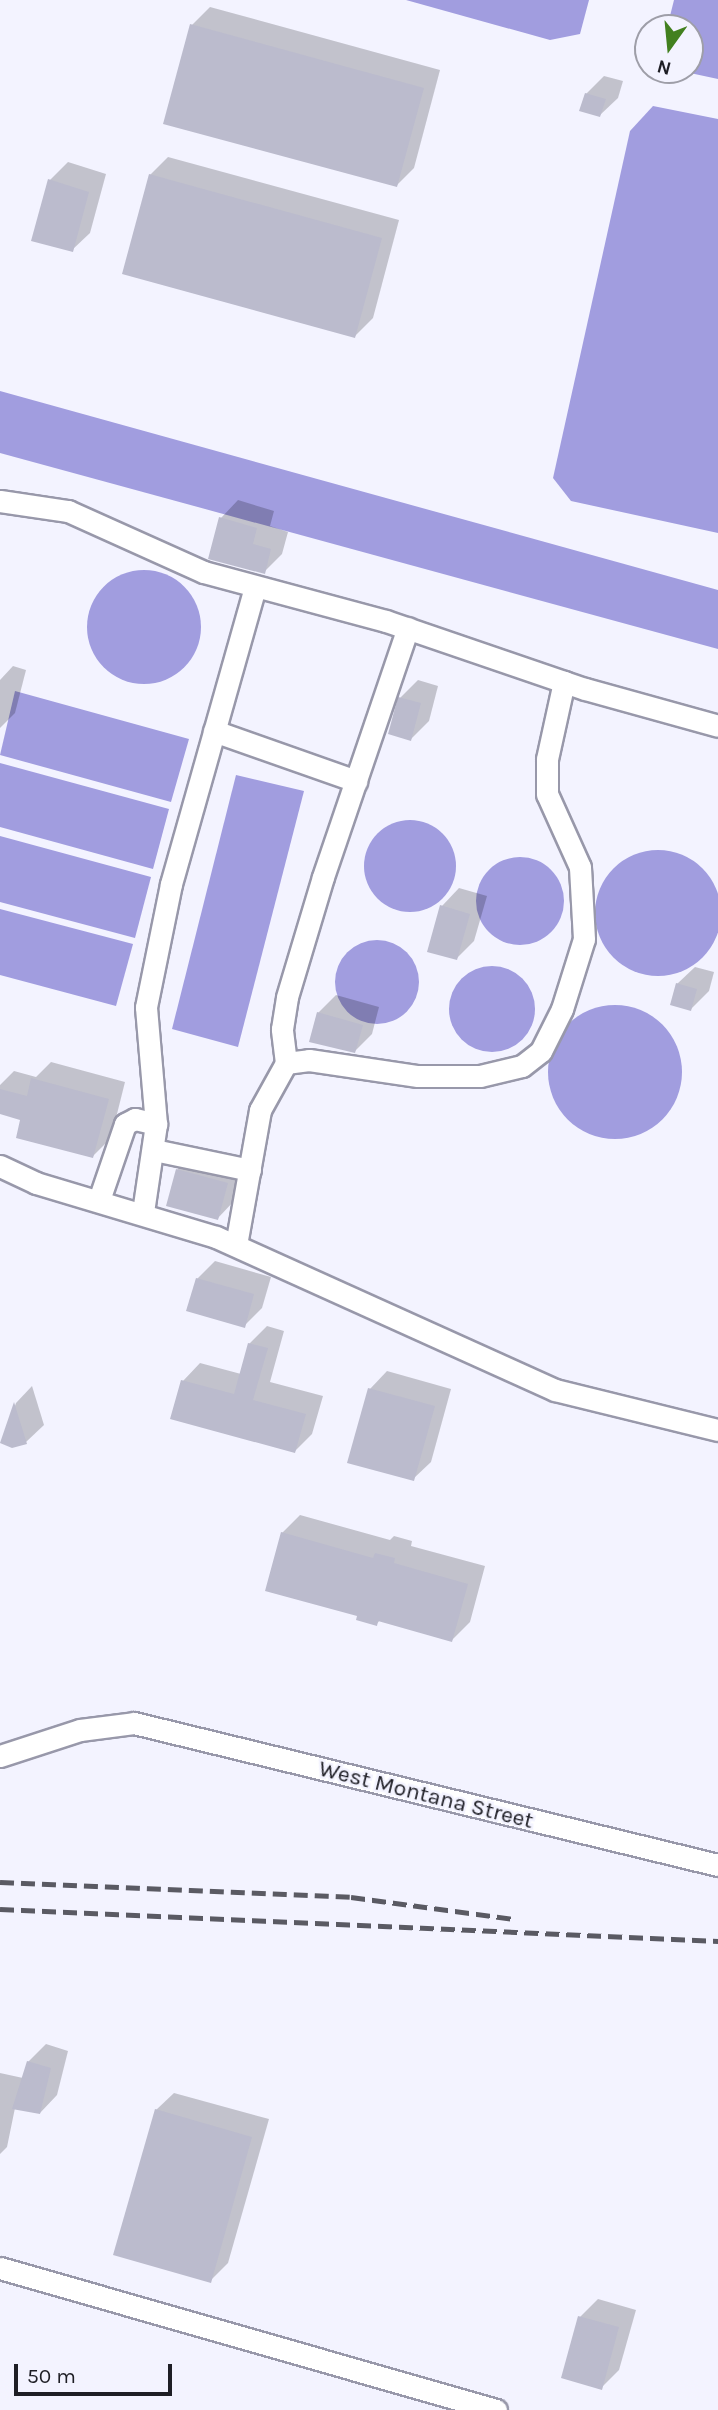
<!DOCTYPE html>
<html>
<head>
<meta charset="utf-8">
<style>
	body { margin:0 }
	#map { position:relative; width:718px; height:2410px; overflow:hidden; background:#f3f3ff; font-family:Karla,sans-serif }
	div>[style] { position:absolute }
	.water>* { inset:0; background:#a19ddf }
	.round { border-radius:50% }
	.shadow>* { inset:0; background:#0003 }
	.building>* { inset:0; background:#bbbbcd }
	.roads { filter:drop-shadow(2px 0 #9898aa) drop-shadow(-2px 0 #9898aa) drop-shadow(0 2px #9898aa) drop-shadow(0 -2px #9898aa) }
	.minor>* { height:21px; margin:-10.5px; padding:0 10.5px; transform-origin:10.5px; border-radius:10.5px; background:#fff }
	.rail>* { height:5px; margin-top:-2.5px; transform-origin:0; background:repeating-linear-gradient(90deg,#5a5a63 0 14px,transparent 0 21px) }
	span { translate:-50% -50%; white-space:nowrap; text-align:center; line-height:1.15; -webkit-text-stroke:5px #f3f3ff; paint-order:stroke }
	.street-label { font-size:23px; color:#1e1e25 }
	.north { position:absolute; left:634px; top:14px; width:70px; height:70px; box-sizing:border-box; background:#f3f3ff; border:2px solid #9e9ea8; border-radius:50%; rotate:195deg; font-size:19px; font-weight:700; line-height:28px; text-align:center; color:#1e1e25 }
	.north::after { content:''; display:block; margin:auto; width:24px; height:32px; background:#42801f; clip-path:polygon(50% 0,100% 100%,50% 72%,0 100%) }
	.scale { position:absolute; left:14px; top:2364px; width:158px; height:32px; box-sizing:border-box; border:4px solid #1e1e25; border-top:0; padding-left:9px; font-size:21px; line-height:24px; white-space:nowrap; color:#1e1e25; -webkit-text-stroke:5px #f3f3ff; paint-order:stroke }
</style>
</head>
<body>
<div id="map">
	<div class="water">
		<i style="clip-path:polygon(406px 0,589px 0,580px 34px,550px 40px)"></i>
		<i style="clip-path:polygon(674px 0,718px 0,718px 79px,676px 70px,690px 70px,690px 28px,667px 28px)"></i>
		<i style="clip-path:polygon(653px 106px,718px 119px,718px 533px,571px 501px,553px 478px,630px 131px)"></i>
		<i style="clip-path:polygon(0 391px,718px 590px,718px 649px,0 453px)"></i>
		<i class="round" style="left:87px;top:570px;width:114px;height:114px"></i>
		<i style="clip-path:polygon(15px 691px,189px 739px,171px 802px,0 755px)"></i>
		<i style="clip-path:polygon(0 763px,169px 809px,153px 869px,0 827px)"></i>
		<i style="clip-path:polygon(236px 775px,304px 791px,238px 1047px,172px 1029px)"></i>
		<i class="round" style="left:364px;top:820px;width:92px;height:92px"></i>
		<i style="clip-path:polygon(0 836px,151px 877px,135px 938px,0 902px)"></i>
		<i class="round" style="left:595px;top:850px;width:126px;height:126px"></i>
		<i class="round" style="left:476px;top:857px;width:88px;height:88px"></i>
		<i style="clip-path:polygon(0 909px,133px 944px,116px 1006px,0 975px)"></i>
		<i class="round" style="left:335px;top:940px;width:84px;height:84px"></i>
		<i class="round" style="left:449px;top:966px;width:86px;height:86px"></i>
		<i class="round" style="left:548px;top:1005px;width:134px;height:134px"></i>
	</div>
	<div class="shadow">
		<i style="clip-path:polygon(210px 7px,440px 70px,414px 168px,396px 186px,192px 25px)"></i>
		<i style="clip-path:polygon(604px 76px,623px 81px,618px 98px,600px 115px,586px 94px)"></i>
		<i style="clip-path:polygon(168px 157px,399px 220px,373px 318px,355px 336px,150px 175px)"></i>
		<i style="clip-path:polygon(68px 162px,106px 174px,90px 233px,72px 250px,33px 240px,50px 180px)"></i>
		<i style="clip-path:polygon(238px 500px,274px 511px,270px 526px,288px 532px,282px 554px,264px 572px,221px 518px)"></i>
		<i style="clip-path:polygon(13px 666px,26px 670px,15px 713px,0 728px,0 680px)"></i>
		<i style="clip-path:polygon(418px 680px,438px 686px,429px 721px,411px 739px,400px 698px)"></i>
		<i style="clip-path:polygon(459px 888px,487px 896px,474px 941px,457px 958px,442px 906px)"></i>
		<i style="clip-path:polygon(695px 967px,714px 972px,709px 991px,691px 1009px,677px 984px)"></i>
		<i style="clip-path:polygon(336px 995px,379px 1007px,372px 1034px,354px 1052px,318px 1013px)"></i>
		<i style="clip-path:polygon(51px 1062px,125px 1082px,111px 1138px,93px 1156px,23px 1119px,0 1113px,0 1085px,14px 1071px,36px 1077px)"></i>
		<i style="clip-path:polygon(195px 1152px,245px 1166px,235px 1200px,218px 1218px,177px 1170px)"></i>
		<i style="clip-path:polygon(215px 1261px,271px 1277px,262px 1308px,244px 1326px,197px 1279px)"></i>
		<i style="clip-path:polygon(267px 1326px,284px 1331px,270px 1382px,323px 1396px,312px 1434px,295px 1451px,183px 1381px,200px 1363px,241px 1374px,249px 1344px)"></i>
		<i style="clip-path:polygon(387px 1371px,451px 1389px,431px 1462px,413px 1479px,370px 1389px)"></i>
		<i style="clip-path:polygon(32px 1386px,44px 1425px,26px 1442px,2px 1443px,16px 1403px)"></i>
		<i style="clip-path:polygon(300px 1515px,390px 1540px,394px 1536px,412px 1541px,411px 1546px,485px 1566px,470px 1622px,452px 1640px,380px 1620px,376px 1625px,359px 1615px,282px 1533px)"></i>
		<i style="clip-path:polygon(46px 2044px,68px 2051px,57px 2095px,40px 2113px,15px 2108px,7px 2147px,0 2154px,0 2073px,23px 2078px,28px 2062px)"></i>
		<i style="clip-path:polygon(174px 2093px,269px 2119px,228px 2263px,210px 2281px,156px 2110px)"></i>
		<i style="clip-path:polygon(598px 2299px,636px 2310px,619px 2370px,601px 2388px,580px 2317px)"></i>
	</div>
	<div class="building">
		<i style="clip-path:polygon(190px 24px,424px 88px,397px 187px,163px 124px)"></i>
		<i style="clip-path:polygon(585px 93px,606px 99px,600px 117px,579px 111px)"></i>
		<i style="clip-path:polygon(149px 174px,382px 238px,355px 338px,122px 274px)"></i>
		<i style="clip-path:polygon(48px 179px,89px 192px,73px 252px,31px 241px)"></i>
		<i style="clip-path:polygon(219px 517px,257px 528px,253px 544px,271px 549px,265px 574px,208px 559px)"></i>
		<i style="clip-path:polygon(398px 697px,421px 703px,411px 741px,388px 734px)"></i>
		<i style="clip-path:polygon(440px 905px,470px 914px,457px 960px,427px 952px)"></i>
		<i style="clip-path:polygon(676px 983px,697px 989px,691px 1011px,670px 1005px)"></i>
		<i style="clip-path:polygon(317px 1012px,363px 1025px,355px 1053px,309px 1042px)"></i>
		<i style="clip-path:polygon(31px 1078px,109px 1099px,93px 1158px,16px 1138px,20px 1120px,0 1114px,0 1089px,27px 1096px)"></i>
		<i style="clip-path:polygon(176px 1169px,228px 1183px,218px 1220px,166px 1206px)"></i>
		<i style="clip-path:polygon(196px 1278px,254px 1294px,245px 1328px,186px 1311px)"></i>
		<i style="clip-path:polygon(248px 1343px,268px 1348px,253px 1400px,306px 1414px,295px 1453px,170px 1419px,181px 1380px,234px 1394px)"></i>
		<i style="clip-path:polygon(368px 1388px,435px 1406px,414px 1481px,347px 1463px)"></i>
		<i style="clip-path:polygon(14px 1402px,27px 1444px,12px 1448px,0 1443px)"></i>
		<i style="clip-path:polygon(281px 1532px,373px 1558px,375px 1553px,395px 1558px,394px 1563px,468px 1584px,452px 1642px,378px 1621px,377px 1626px,356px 1620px,357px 1616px,265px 1591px)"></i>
		<i style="clip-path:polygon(27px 2061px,51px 2068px,40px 2114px,12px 2109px)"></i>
		<i style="clip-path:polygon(155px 2109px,252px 2137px,211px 2283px,113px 2255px)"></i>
		<i style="clip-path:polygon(578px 2316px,619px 2327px,602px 2390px,561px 2378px)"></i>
	</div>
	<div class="roads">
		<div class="minor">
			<i style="left:0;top:501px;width:69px;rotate:8.4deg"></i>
			<i style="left:68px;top:511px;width:149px;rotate:24.2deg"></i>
			<i style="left:204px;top:572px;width:188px;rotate:15.1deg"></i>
			<i style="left:386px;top:621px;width:210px;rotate:18.9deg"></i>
			<i style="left:585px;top:689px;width:138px;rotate:15.5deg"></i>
			<i style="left:214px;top:731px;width:151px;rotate:19.4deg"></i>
			<i style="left:286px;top:1063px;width:34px;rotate:-97deg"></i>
			<i style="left:282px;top:1029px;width:32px;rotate:-81deg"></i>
			<i style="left:287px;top:997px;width:125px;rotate:-73.3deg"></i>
			<i style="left:323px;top:877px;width:263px;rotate:-71.2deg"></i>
			<i style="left:154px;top:1150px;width:98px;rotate:11.8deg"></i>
			<i style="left:0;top:1166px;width:40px;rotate:25deg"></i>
			<i style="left:36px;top:1183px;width:188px;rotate:16.7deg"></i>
			<i style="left:216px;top:1237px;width:372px;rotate:24.3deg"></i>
			<i style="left:555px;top:1390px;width:168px;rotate:13.8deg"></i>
			<i style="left:99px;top:1200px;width:80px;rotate:-71.1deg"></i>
			<i style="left:125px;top:1124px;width:11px;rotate:-27deg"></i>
			<i style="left:135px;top:1119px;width:22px;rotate:13deg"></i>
			<i style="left:143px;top:1212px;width:89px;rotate:-81.6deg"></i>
			<i style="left:156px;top:1124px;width:117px;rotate:-94.9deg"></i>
			<i style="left:146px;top:1007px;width:126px;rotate:-78.5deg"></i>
			<i style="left:171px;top:884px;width:308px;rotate:-74.2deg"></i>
			<i style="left:236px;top:1245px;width:137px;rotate:-79.9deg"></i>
			<i style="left:260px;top:1110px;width:54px;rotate:-61deg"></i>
			<i style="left:286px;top:1063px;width:23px;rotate:-7deg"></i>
			<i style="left:309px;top:1060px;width:110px;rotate:8.4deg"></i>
			<i style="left:418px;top:1076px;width:62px"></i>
			<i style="left:480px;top:1076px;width:43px;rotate:-13.4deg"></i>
			<i style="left:522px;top:1066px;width:24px;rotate:-38deg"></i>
			<i style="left:541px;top:1051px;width:47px;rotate:-63.4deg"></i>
			<i style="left:562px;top:1009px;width:73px;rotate:-72.6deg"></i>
			<i style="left:584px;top:939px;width:72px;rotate:-93.2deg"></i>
			<i style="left:580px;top:867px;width:80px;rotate:-114.3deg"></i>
			<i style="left:547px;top:794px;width:35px;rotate:-90deg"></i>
			<i style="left:547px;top:759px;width:79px;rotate:-77.6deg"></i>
			<i style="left:0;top:1756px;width:84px;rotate:-18deg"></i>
			<i style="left:80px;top:1730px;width:54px;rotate:-7.4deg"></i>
			<i style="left:134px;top:1723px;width:601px;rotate:13.67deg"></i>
			<i style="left:0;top:2268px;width:516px;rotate:15.98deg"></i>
		</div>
	</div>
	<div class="rail">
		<i style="left:0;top:1882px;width:351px;rotate:2.4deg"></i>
		<i style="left:351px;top:1897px;width:164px;rotate:7.7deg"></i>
		<i style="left:0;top:1909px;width:719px;rotate:2.55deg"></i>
	</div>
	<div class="street-label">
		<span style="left:426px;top:1795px;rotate:14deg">West Montana Street</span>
	</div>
	<div class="north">N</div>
	<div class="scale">50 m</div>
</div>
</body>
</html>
